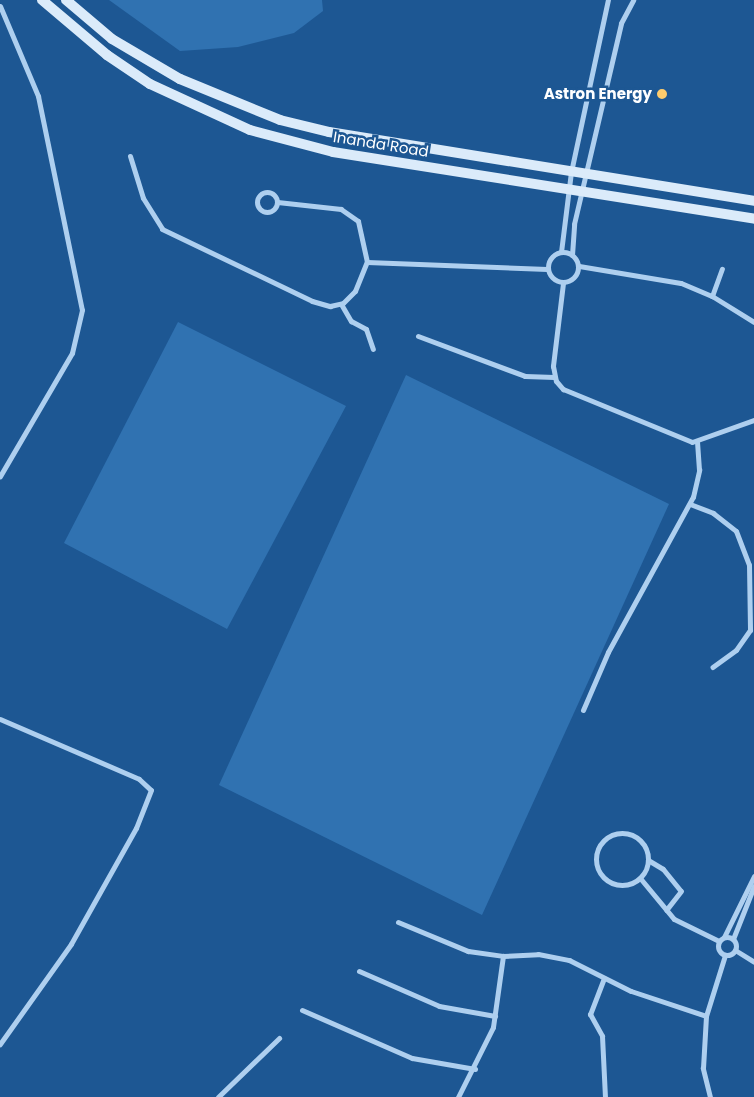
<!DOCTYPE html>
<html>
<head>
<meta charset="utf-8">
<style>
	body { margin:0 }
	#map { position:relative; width:754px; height:1097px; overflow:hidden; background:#1d5793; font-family:Poppins,sans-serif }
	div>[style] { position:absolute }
	.green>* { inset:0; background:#3072b1 }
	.street>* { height:5px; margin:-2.5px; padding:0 2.5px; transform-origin:2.5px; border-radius:2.5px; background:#aecfef }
	.street>.ring { margin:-2.5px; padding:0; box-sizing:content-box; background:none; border:5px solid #aecfef; border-radius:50% }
	.secondary>* { height:10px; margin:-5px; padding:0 5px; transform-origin:5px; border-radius:5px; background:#dbebfa }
	.dots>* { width:14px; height:14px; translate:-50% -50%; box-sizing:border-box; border:2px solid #1d5793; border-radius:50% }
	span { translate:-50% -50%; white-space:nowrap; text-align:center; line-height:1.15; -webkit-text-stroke:5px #1d5793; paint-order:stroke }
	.poi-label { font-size:15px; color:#fff; font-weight:700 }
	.right { translate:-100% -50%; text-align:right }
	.street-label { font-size:15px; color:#fff }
</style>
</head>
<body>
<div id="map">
	<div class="green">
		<i style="clip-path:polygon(109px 0,322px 0,323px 11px,294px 33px,238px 47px,180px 51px)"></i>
		<i style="clip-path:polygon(178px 322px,346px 406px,227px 629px,64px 543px)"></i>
		<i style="clip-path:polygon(406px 375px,669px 504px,482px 915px,219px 785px)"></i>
	</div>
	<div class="street">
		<i style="left:0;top:6px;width:98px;rotate:67.1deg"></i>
		<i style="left:38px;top:96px;width:218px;rotate:78.4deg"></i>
		<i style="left:82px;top:310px;width:44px;rotate:103.1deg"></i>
		<i style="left:72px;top:353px;width:143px;rotate:120.3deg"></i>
		<i style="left:130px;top:156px;width:44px;rotate:72.8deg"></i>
		<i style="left:143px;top:198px;width:36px;rotate:58deg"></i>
		<i style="left:162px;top:229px;width:166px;rotate:25.6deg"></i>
		<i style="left:312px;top:301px;width:19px;rotate:16deg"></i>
		<i style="left:330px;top:306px;width:13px;rotate:-13deg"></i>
		<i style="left:343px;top:303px;width:17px;rotate:-45deg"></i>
		<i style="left:355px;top:291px;width:31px;rotate:-68deg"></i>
		<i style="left:367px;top:262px;width:42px;rotate:-102.4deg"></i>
		<i style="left:358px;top:221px;width:21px;rotate:-145deg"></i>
		<i style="left:341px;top:209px;width:64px;rotate:-173.8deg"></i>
		<i class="ring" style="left:257px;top:192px;width:15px;height:15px"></i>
		<i class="ring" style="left:548px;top:252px;width:25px;height:25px"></i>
		<i style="left:561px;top:252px;width:81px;rotate:-82.9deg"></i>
		<i style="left:571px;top:172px;width:176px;rotate:-77.9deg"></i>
		<i style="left:572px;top:255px;width:31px;rotate:-86deg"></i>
		<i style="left:574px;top:224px;width:206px;rotate:-76.8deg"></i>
		<i style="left:621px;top:23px;width:26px;rotate:-62deg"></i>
		<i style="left:367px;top:262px;width:180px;rotate:2.2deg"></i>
		<i style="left:579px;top:266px;width:103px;rotate:9.5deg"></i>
		<i style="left:681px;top:283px;width:34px;rotate:23deg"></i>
		<i style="left:712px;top:296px;width:49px;rotate:31.8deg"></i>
		<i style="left:563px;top:283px;width:84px;rotate:96.9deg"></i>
		<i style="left:553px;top:366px;width:15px;rotate:79deg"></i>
		<i style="left:556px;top:381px;width:11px;rotate:49deg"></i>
		<i style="left:563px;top:389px;width:139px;rotate:22.3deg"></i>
		<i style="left:692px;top:442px;width:66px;rotate:-19.5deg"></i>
		<i style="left:712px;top:296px;width:29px;rotate:-70deg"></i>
		<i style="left:341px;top:304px;width:20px;rotate:60deg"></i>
		<i style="left:351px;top:321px;width:17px;rotate:28deg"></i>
		<i style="left:366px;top:329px;width:21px;rotate:71deg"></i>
		<i style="left:418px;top:336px;width:114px;rotate:20.5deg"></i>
		<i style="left:525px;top:376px;width:29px;rotate:2deg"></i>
		<i style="left:690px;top:504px;width:25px;rotate:21deg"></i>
		<i style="left:713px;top:513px;width:29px;rotate:38deg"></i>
		<i style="left:736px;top:531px;width:36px;rotate:69deg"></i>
		<i style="left:749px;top:565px;width:65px;rotate:89.1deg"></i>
		<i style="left:750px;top:630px;width:24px;rotate:125deg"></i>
		<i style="left:736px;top:650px;width:29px;rotate:144deg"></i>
		<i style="left:583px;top:710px;width:63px;rotate:-66.7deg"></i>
		<i style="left:608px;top:652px;width:177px;rotate:-61.3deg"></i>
		<i style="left:693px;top:497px;width:28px;rotate:-77deg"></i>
		<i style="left:699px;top:470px;width:28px;rotate:-94deg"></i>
		<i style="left:0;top:719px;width:151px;rotate:23.3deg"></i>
		<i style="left:139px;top:779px;width:16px;rotate:43deg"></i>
		<i style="left:151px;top:790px;width:41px;rotate:111.5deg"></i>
		<i style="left:136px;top:828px;width:133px;rotate:119.3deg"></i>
		<i style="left:71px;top:944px;width:123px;rotate:125.4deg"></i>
		<i class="ring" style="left:596px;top:833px;width:47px;height:47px"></i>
		<i style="left:648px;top:860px;width:17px;rotate:31deg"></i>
		<i style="left:663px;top:869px;width:28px;rotate:51deg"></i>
		<i style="left:681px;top:891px;width:24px;rotate:128deg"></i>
		<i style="left:640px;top:878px;width:53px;rotate:50.3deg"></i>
		<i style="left:674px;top:919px;width:50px;rotate:26.1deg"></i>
		<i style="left:398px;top:922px;width:76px;rotate:22.5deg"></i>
		<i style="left:468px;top:951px;width:35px;rotate:8deg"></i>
		<i style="left:724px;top:937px;width:68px;rotate:-63.8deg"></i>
		<i class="ring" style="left:718px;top:937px;width:13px;height:13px"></i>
		<i style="left:733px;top:939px;width:57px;rotate:-68.4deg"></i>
		<i style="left:735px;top:950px;width:22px;rotate:32deg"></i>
		<i style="left:359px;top:971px;width:87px;rotate:23.6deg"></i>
		<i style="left:439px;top:1006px;width:57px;rotate:10.1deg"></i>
		<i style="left:604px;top:978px;width:39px;rotate:111deg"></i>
		<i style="left:590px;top:1014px;width:25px;rotate:61deg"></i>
		<i style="left:602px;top:1036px;width:61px;rotate:87.2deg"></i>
		<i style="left:302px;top:1010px;width:120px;rotate:23.6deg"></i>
		<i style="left:412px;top:1058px;width:64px;rotate:9.9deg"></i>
		<i style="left:218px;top:1097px;width:85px;rotate:-44deg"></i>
		<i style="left:458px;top:1097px;width:78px;rotate:-63.4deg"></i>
		<i style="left:493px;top:1027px;width:72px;rotate:-82deg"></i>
		<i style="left:503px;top:956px;width:35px;rotate:-3deg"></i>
		<i style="left:538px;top:954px;width:32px;rotate:11deg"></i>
		<i style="left:569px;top:960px;width:69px;rotate:26.6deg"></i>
		<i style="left:631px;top:991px;width:79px;rotate:18.4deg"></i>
		<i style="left:710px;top:1097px;width:30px;rotate:-104deg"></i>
		<i style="left:703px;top:1068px;width:52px;rotate:-86.7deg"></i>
		<i style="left:706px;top:1016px;width:64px;rotate:-72.7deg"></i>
	</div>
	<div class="secondary">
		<i style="left:42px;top:0;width:85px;rotate:40.2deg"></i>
		<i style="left:107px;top:55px;width:52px;rotate:34deg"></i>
		<i style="left:150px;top:84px;width:110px;rotate:24.7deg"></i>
		<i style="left:250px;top:130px;width:86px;rotate:14.8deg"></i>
		<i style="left:333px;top:152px;width:426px;rotate:9deg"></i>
		<i style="left:66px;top:0;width:60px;rotate:40.3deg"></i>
		<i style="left:112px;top:39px;width:79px;rotate:30.5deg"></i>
		<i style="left:180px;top:79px;width:108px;rotate:22.3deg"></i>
		<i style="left:280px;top:120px;width:50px;rotate:13.8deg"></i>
		<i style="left:329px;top:132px;width:431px;rotate:9.2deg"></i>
	</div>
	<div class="dots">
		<i style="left:662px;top:94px;background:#fecc6d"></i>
	</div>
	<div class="poi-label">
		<span class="right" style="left:652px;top:94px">Astron Energy</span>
	</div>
	<div class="street-label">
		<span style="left:381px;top:144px;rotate:9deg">Inanda Road</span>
	</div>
</div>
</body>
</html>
